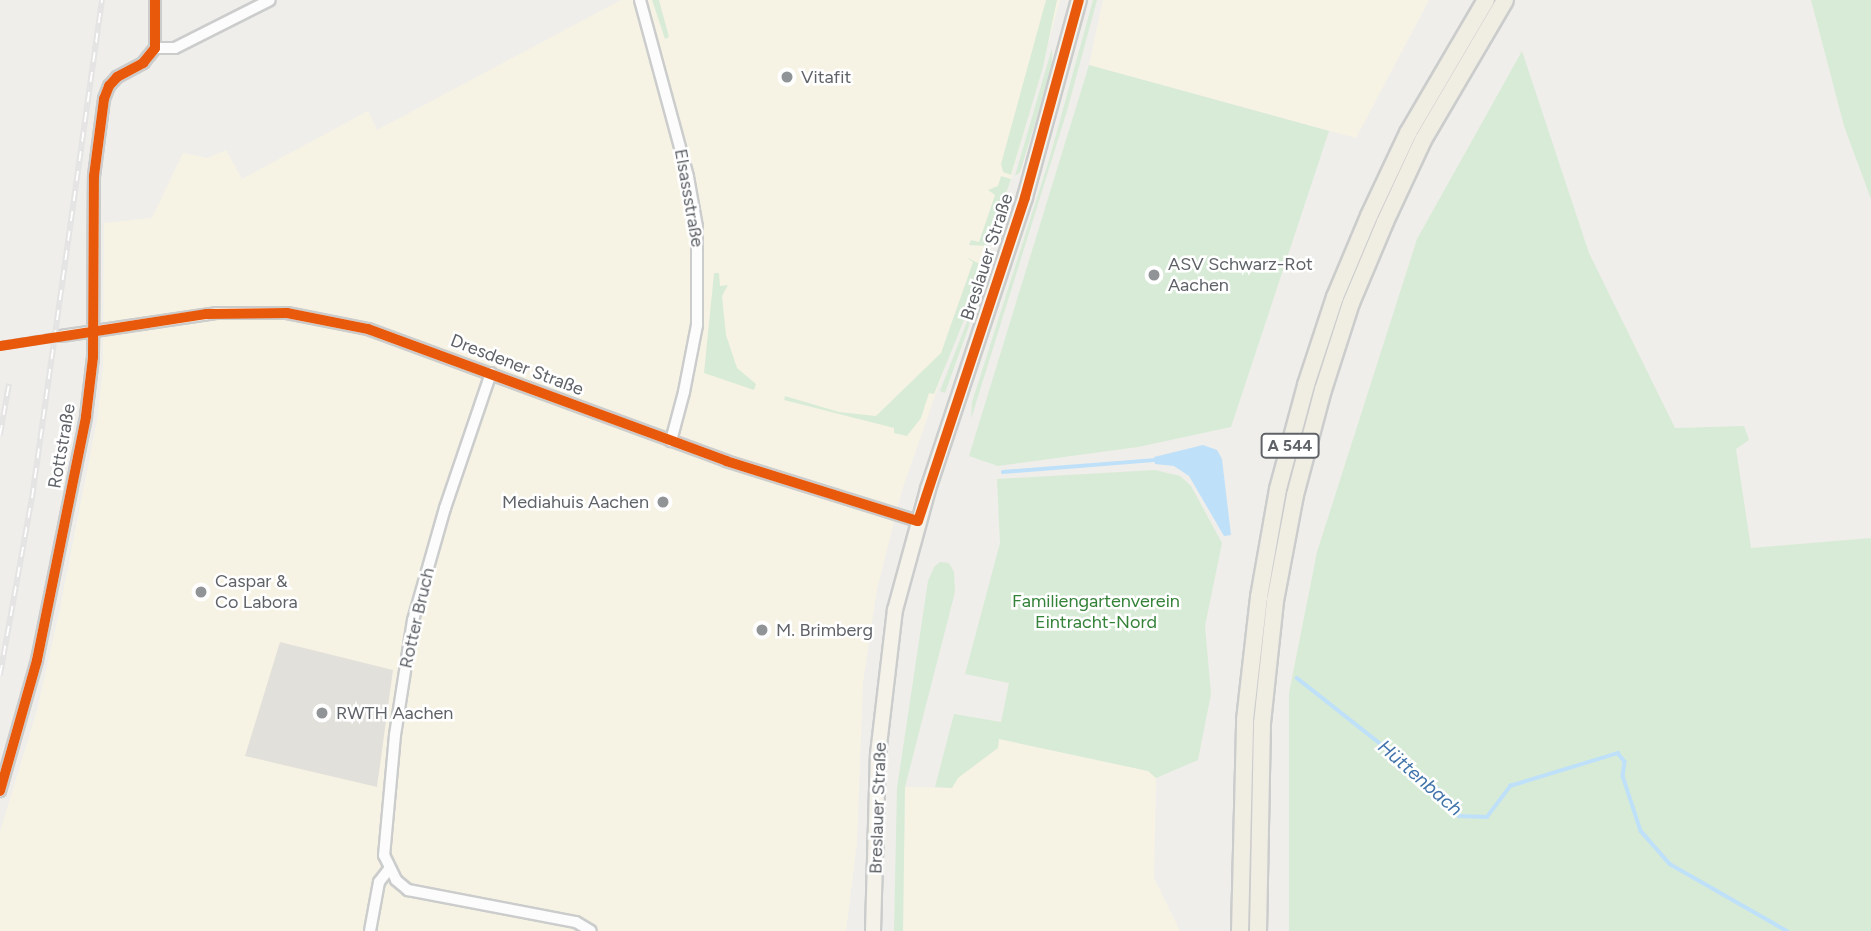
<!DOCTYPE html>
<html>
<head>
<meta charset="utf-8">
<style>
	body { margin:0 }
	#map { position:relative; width:1871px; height:931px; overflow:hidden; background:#efeeea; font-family:Figtree,sans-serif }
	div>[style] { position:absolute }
	.commercial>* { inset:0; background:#f7f3e4 }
	.education>* { inset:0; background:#e2e0da }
	.green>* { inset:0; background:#d8ebd6 }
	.water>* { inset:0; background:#bfe0f9 }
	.stream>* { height:3.5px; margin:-1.75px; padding:0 1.75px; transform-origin:1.75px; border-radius:1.75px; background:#bfe0f9 }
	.minor-tunnel>* { height:10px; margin-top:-5px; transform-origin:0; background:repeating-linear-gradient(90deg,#cbcbca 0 10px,transparent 0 15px) }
	.roads { filter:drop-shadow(2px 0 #cbcccc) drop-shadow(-2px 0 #cbcccc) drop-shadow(0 2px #cbcccc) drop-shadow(0 -2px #cbcccc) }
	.minor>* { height:10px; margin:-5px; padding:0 5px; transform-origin:5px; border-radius:5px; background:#fdfcfc }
	.major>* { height:14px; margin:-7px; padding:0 7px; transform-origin:7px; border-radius:7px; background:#f4f2e9 }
	.highway>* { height:16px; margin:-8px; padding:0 8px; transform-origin:8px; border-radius:8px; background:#f0ede3 }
	.rail>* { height:6px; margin-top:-3px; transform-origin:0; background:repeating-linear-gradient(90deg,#fff 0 10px,#e4e4e4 0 20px); box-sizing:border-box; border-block:2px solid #e4e4e4 }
	.cycleway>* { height:10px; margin:-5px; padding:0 5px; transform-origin:5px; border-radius:5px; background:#e8590c }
	.dots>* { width:19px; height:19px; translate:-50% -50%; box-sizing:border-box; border:4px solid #fff; border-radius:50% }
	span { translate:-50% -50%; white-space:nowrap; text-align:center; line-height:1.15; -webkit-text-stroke:5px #fff; paint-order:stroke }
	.shield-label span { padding:2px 5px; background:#fff; border:2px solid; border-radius:5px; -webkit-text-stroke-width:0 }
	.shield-label { font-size:16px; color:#5f6368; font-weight:700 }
	.poi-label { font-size:18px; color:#5f6368 }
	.left { translate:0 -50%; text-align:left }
	.right { translate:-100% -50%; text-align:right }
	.street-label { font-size:18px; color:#5f6368 }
	.park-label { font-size:18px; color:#348238 }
	.water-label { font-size:19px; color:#4174aa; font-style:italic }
</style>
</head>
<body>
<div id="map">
	<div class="commercial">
		<i style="clip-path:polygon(621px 0,1060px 0,1011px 179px,902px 490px,877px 589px,863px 682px,857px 842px,846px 931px,0 931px,0 832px,37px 710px,60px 608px,97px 420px,103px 368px,104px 223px,152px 218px,183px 153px,208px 158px,226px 150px,242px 179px,368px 111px,377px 130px)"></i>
		<i style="clip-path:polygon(1103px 0,1429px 0,1356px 138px,1089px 65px)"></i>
		<i style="clip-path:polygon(999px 739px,1148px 771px,1156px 778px,1154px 878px,1180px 931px,903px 931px,905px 787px,952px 788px,957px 778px,997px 748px)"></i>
	</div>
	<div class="education">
		<i style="clip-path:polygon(280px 642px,393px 670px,377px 787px,245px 756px)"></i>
	</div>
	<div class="green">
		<i style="clip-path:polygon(652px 0,659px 0,669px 37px,665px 39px)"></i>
		<i style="clip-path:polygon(1046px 0,1057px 0,1043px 67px,1011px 175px,1003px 172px,1001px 164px)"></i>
		<i style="clip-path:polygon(1093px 0,1097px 0,1067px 111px,971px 419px,972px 402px,1049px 160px)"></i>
		<i style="clip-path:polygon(1811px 0,1871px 0,1871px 199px,1844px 126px)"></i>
		<i style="clip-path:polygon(1052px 48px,1052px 65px,1043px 97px,1020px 172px,1015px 176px)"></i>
		<i style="clip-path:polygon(1522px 51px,1589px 253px,1675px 428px,1744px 426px,1749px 440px,1736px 449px,1751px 548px,1871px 538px,1871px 931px,1289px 931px,1289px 693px,1317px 552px,1417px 239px)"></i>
		<i style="clip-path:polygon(1089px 65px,1329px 131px,1231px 427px,1138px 447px,998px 466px,969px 456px)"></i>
		<i style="clip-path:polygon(1001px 176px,1011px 179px,987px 246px,969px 245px,971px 240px,979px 242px,995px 195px,988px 190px,998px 186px)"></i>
		<i style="clip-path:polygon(966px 257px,980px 264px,964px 320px,934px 394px,929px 393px,921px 418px,907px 436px,894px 433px,894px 428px,784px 400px,785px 396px,839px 412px,876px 416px,941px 353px,973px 262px)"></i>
		<i style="clip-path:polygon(714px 273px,719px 273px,720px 286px,728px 285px,722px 296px,726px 335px,737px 368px,756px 384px,754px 390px,704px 373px)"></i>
		<i style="clip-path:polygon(970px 314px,969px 326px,945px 393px,940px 391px)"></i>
		<i style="clip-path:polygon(1155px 470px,1180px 476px,1191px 486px,1222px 543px,1205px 626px,1211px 694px,1198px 760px,1156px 778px,1148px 771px,999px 739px,998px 748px,958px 778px,952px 788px,935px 787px,954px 714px,1001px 722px,1009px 683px,965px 674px,1000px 543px,997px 479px)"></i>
		<i style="clip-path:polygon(940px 562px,949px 563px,954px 572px,955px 592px,905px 787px,903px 931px,894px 931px,897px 788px,928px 581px,934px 567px)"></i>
	</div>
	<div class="water">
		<i style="clip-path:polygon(1203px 445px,1217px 450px,1222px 459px,1231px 535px,1224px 536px,1189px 476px,1174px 466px,1155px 464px,1154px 457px)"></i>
	</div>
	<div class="stream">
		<i style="left:1003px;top:472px;width:154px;rotate:-4.5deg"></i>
		<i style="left:1297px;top:678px;width:192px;rotate:38.2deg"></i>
		<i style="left:1448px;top:797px;width:9px;rotate:96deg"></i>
		<i style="left:1447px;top:806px;width:16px;rotate:40deg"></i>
		<i style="left:1459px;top:816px;width:28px;rotate:2deg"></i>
		<i style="left:1487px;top:817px;width:39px;rotate:-53deg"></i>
		<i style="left:1510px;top:786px;width:113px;rotate:-17deg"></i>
		<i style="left:1618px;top:753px;width:11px;rotate:52deg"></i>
		<i style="left:1625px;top:762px;width:14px;rotate:98deg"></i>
		<i style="left:1623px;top:776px;width:58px;rotate:71.9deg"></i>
		<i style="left:1641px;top:831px;width:44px;rotate:48.7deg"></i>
		<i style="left:1670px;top:864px;width:135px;rotate:29.8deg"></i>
	</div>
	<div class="minor-tunnel">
		<i style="left:0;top:346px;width:62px;rotate:-9.3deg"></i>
	</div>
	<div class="roads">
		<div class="minor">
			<i style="left:155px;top:0;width:48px;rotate:90deg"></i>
			<i style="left:640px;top:0;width:183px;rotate:74.8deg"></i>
			<i style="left:688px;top:177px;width:51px;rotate:79.8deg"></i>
			<i style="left:697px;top:227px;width:98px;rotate:90deg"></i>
			<i style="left:697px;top:325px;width:68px;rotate:101deg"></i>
			<i style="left:684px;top:392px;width:51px;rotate:104.9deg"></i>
			<i style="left:155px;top:48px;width:20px"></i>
			<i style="left:175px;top:48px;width:106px;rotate:-26.8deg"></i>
			<i style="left:61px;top:336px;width:158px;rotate:-8.4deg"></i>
			<i style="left:217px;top:313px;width:70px"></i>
			<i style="left:287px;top:313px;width:83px;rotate:11.2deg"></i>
			<i style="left:368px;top:329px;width:382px;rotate:20.2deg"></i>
			<i style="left:726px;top:461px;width:201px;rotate:17.4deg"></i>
			<i style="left:491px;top:373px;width:143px;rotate:108.8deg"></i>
			<i style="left:445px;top:508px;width:116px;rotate:105.9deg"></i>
			<i style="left:413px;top:620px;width:116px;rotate:98.9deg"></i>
			<i style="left:395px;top:735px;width:121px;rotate:95.2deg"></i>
			<i style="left:384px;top:855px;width:28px;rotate:64deg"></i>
			<i style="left:396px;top:880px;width:16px;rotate:40deg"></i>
			<i style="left:408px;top:890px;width:171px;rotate:10.8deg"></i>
			<i style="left:576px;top:922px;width:17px;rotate:31deg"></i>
			<i style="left:0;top:791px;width:136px;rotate:-74.2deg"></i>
			<i style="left:37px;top:660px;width:249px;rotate:-78.6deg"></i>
			<i style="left:86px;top:416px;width:59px;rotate:-83.2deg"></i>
			<i style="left:93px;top:357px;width:181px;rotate:-89.7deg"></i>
			<i style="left:94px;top:176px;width:78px;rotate:-82.6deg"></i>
			<i style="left:104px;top:99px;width:14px;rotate:-69deg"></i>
			<i style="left:109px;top:86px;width:12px;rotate:-48deg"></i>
			<i style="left:117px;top:77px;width:30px;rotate:-28deg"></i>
			<i style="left:143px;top:63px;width:19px;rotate:-51deg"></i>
			<i style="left:370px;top:931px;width:50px;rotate:-79.6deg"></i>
			<i style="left:379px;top:882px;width:16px;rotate:-52deg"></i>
		</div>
		<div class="major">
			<i style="left:873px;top:931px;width:177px;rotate:-88.4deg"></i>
			<i style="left:878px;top:754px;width:145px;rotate:-83.3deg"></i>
			<i style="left:895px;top:610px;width:125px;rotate:-74.7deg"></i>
			<i style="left:928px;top:489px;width:308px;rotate:-71.6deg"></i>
			<i style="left:1025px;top:197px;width:204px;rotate:-74.7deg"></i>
		</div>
		<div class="highway">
			<i style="left:1240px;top:931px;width:211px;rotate:-88.6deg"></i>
			<i style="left:1245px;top:720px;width:124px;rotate:-83.5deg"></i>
			<i style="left:1259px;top:597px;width:110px;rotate:-80deg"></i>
			<i style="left:1278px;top:489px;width:108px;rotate:-74.9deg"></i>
			<i style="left:1306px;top:385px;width:93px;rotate:-71.8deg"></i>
			<i style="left:1335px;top:297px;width:88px;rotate:-67.2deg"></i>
			<i style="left:1369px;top:216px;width:92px;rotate:-64.8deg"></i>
			<i style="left:1408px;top:133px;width:154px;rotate:-59.6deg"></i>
			<i style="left:1258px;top:931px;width:208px;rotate:-88.9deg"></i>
			<i style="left:1262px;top:723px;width:123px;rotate:-83.9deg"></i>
			<i style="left:1275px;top:601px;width:108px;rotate:-79.3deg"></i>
			<i style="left:1295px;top:495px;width:109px;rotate:-75.1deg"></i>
			<i style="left:1323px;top:390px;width:91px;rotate:-72.2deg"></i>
			<i style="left:1351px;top:303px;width:88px;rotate:-67.2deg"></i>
			<i style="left:1385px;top:222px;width:90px;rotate:-65.1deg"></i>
			<i style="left:1423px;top:140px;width:162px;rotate:-59.6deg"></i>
		</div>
	</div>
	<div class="rail">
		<i style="left:0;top:435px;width:52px;rotate:-80deg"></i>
		<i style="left:0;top:675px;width:180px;rotate:-79.8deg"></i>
		<i style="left:32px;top:498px;width:503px;rotate:-82deg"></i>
	</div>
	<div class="cycleway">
		<i style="left:0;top:346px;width:208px;rotate:-8.8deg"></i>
		<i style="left:206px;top:314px;width:81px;rotate:-0.7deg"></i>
		<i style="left:287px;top:313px;width:83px;rotate:11.2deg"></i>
		<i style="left:368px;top:329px;width:382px;rotate:20.2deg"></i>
		<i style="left:726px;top:461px;width:201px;rotate:17.4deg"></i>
		<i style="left:918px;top:521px;width:341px;rotate:-71.7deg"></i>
		<i style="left:1025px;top:197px;width:204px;rotate:-74.7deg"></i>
		<i style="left:0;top:791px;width:136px;rotate:-74.2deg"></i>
		<i style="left:37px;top:660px;width:249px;rotate:-78.6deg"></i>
		<i style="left:86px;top:416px;width:59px;rotate:-83.2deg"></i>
		<i style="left:93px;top:357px;width:181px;rotate:-89.7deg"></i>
		<i style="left:94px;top:176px;width:78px;rotate:-82.6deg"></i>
		<i style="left:104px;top:99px;width:14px;rotate:-69deg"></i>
		<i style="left:109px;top:86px;width:12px;rotate:-48deg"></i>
		<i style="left:117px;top:77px;width:30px;rotate:-28deg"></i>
		<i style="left:143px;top:63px;width:19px;rotate:-51deg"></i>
		<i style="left:155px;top:48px;width:48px;rotate:-90deg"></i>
	</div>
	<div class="dots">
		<i style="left:787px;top:77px;background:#919496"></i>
		<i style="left:1154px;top:275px;background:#919496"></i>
		<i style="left:663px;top:502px;background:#919496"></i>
		<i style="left:201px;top:592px;background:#919496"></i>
		<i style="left:762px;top:630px;background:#919496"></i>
		<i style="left:322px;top:713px;background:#919496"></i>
	</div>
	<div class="shield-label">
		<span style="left:1290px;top:446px">A 544</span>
	</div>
	<div class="poi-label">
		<span class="left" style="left:801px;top:77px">Vitafit</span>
		<span class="left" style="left:1168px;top:275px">ASV Schwarz-Rot<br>Aachen</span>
		<span class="right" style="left:649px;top:502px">Mediahuis Aachen</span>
		<span class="left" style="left:215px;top:592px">Caspar &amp;<br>Co Labora</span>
		<span class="left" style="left:776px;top:630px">M. Brimberg</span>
		<span class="left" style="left:336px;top:713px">RWTH Aachen</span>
	</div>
	<div class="street-label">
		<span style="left:689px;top:198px;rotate:80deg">Elsassstraße</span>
		<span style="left:987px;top:257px;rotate:-72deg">Breslauer Straße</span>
		<span style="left:517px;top:365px;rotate:21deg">Dresdener Straße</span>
		<span style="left:62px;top:446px;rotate:-80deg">Rottstraße</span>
		<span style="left:417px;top:618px;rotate:-77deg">Rotter Bruch</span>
		<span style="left:878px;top:808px;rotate:-88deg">Breslauer Straße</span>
	</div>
	<div class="park-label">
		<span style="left:1096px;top:612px">Familiengartenverein<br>Eintracht-Nord</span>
	</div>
	<div class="water-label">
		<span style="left:1420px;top:778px;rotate:41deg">Hüttenbach</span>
	</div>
</div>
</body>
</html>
